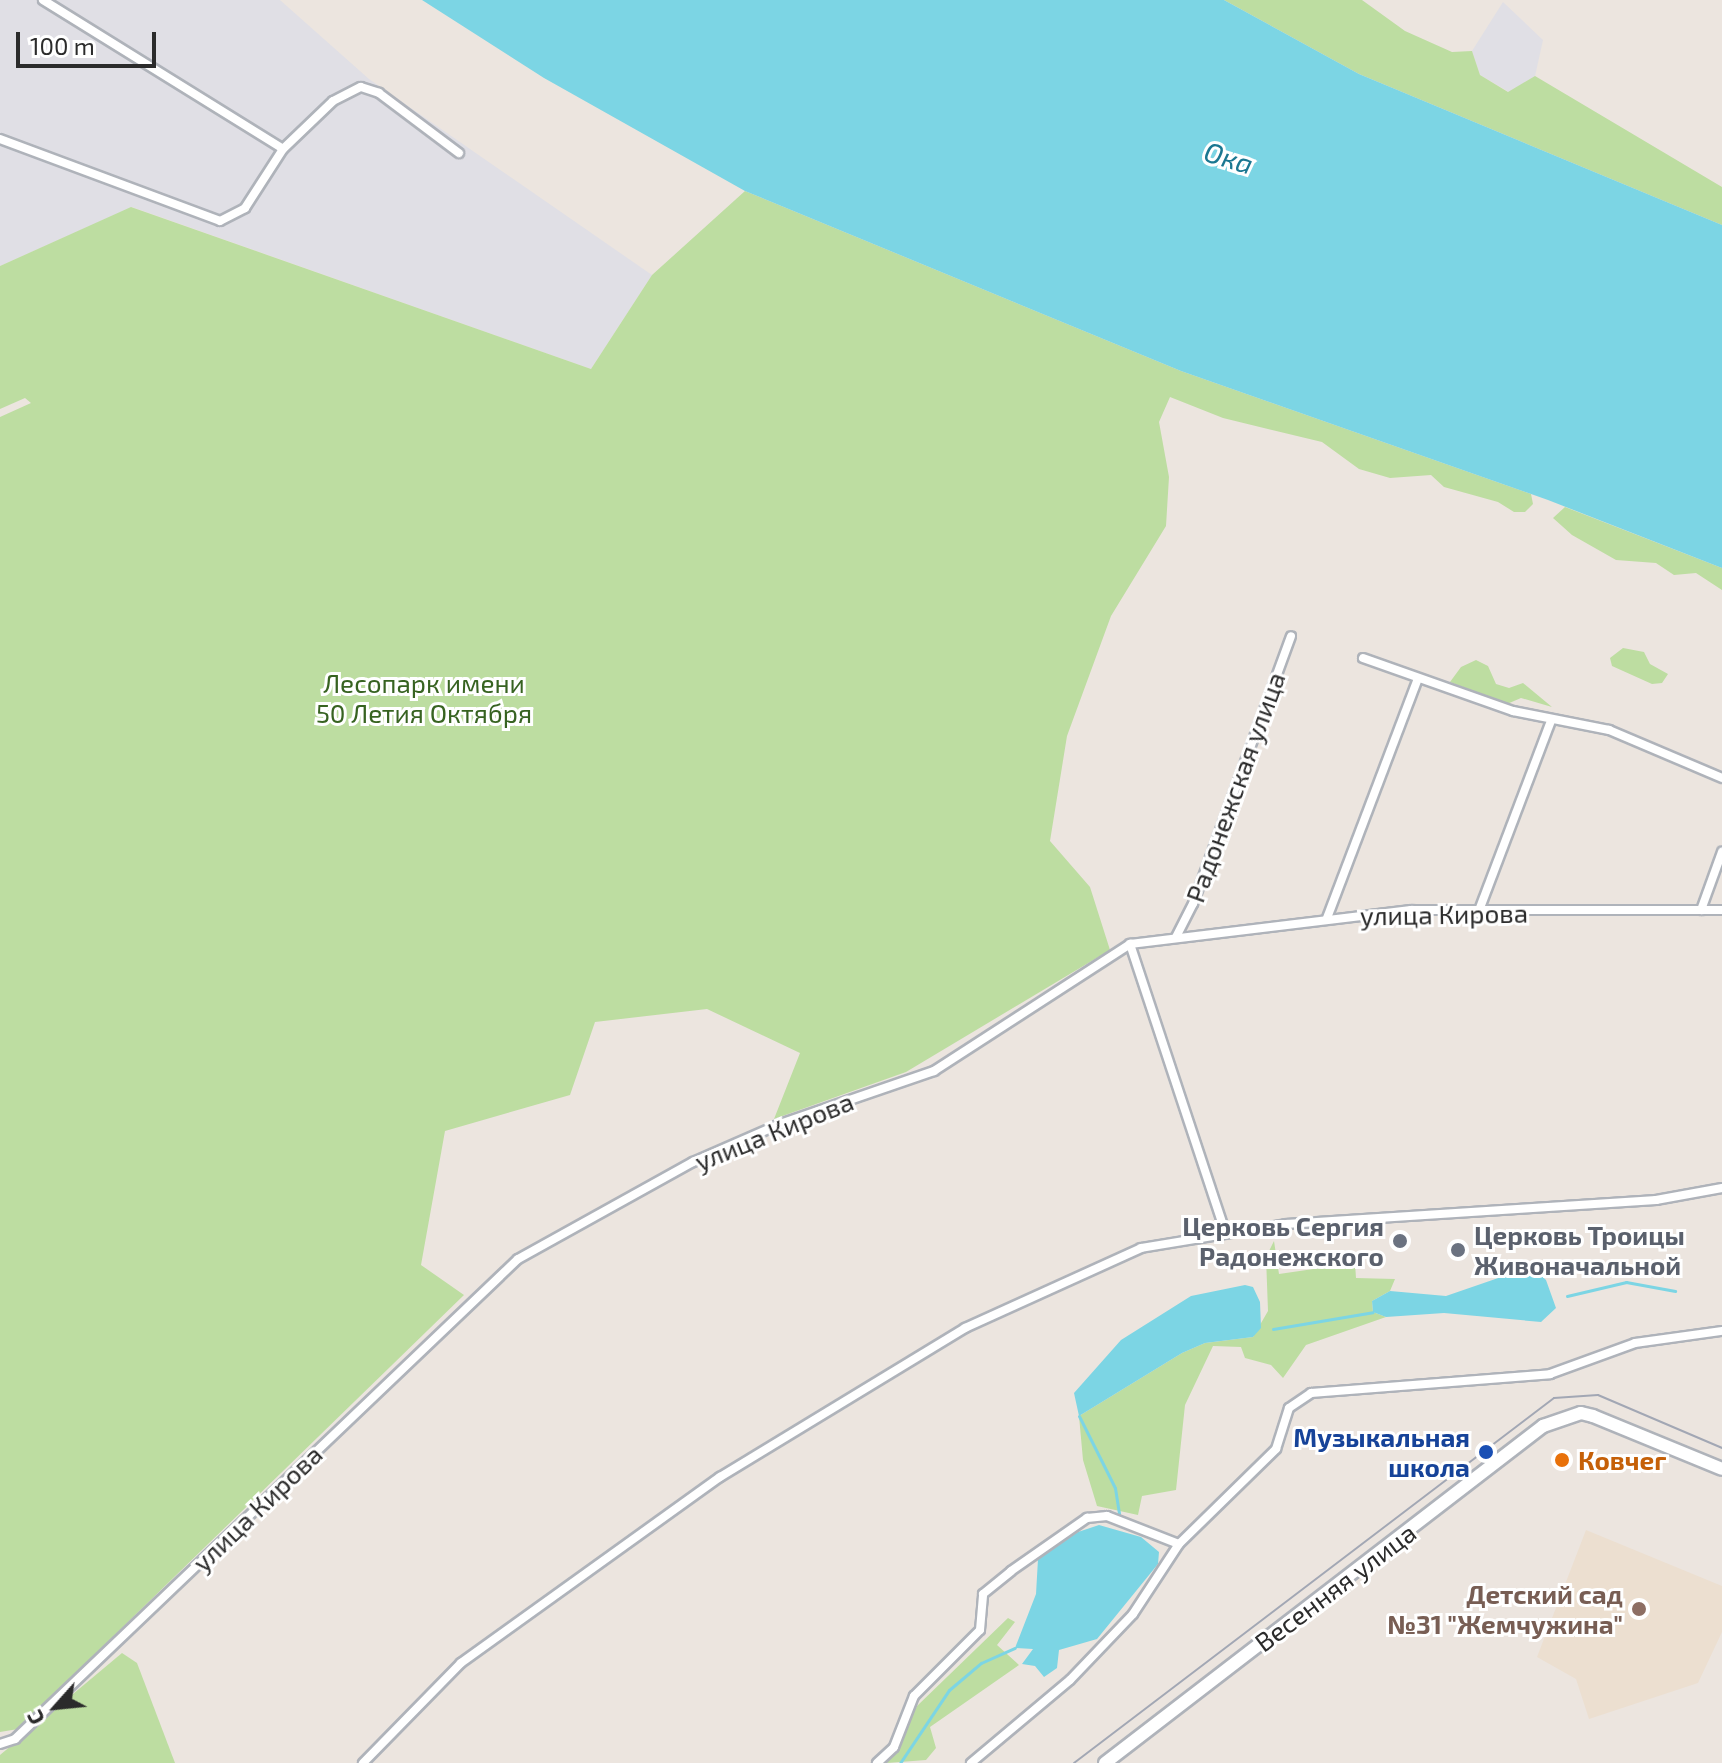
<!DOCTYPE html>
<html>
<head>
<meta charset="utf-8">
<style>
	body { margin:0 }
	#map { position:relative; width:1722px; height:1763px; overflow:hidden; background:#ece5df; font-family:"Exo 2",sans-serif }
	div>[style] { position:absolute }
	.industrial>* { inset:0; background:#e0dfe5 }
	.education>* { inset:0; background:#ecdfd0 }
	.green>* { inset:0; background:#bddda1 }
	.water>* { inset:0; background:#7cd5e4 }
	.stream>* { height:3px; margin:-1.5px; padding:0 1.5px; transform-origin:1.5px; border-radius:1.5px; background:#7cd5e4 }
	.roads { filter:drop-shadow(2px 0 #afb3ba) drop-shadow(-2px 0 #afb3ba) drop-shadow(0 2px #afb3ba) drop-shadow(0 -2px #afb3ba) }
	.minor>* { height:8px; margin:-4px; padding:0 4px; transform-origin:4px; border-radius:4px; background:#fff }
	.secondary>* { height:12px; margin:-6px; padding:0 6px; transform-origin:6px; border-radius:6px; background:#fff }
	.tram>* { height:2px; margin:-1px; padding:0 1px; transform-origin:1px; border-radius:1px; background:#a2a7b4 }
	.dots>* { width:22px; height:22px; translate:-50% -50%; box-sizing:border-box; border:4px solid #fff; border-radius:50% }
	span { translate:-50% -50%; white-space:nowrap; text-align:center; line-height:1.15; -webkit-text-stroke:6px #fff; paint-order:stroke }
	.park-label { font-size:26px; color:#376321 }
	.street-label { font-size:26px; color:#2b2b2b }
	.worship-label { font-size:26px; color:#5b616d; font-weight:700 }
	.right { translate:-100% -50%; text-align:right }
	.left { translate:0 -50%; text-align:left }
	.transit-label { font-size:26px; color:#164399; font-weight:700 }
	.food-label { font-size:26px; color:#c56008; font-weight:700 }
	.education-label { font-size:26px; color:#785e54; font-weight:700 }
	.water-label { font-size:28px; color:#1a7791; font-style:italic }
	.north { position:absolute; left:16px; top:1667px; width:80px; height:80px; -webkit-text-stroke:6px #fff; paint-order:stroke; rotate:243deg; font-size:22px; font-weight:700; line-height:32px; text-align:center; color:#2b2b2b }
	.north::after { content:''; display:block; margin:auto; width:28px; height:36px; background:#2b2b2b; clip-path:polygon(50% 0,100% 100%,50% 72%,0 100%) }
	.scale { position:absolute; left:16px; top:32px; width:140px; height:36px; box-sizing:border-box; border:4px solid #2b2b2b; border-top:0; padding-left:10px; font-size:24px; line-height:28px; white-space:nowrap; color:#2b2b2b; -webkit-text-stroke:6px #fff; paint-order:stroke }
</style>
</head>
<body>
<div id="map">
	<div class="industrial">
		<i style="clip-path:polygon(0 0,280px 0,369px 79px,652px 275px,591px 369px,132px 207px,0 266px)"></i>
		<i style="clip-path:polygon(1503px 2px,1543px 40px,1535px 76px,1509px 92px,1480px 75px,1472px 51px)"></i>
	</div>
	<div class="education">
		<i style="clip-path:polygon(1586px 1530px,1722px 1586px,1722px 1632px,1698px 1683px,1589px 1719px,1576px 1679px,1537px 1657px)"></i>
	</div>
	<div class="green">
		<i style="clip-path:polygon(1224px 0,1362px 0,1405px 31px,1452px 52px,1472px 51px,1480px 75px,1508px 92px,1535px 76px,1722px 187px,1722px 225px,1359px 74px)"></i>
		<i style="clip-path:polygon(745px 191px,1181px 371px,1531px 494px,1533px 504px,1525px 512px,1514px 512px,1498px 502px,1444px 487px,1431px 475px,1390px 478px,1359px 469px,1322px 442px,1223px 418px,1170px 397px,1159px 422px,1169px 477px,1166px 526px,1111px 616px,1067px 736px,1050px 841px,1090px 887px,1110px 950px,906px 1072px,774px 1119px,800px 1053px,707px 1009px,595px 1022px,570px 1095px,445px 1131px,421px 1265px,464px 1295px,18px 1729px,0 1732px,0 417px,31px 403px,25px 398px,0 409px,0 266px,131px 207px,591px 369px,652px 275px)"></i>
		<i style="clip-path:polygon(1565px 507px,1722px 568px,1722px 590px,1696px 573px,1674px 575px,1656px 563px,1616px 560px,1572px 535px,1553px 518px)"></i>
		<i style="clip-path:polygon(1623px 648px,1644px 652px,1650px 664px,1668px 674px,1662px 683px,1652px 684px,1612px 666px,1610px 658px)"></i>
		<i style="clip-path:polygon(1476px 660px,1488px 666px,1496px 684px,1509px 688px,1523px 683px,1552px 707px,1521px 698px,1507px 704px,1450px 682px,1461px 667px)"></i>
		<i style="clip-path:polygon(1274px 1241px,1279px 1274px,1355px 1263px,1356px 1278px,1395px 1279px,1390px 1291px,1372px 1301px,1373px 1312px,1386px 1317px,1306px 1345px,1283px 1378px,1271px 1365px,1245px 1358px,1241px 1347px,1213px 1346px,1185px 1405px,1176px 1490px,1142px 1496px,1138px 1515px,1097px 1506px,1083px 1460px,1079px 1416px,1182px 1353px,1205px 1343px,1253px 1337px,1268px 1311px,1266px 1257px)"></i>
		<i style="clip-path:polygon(1008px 1618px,1015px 1622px,997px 1645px,1019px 1665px,930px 1727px,936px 1748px,926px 1760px,887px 1763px,917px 1706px)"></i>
		<i style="clip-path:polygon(122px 1653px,137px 1663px,175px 1763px,0 1763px,0 1755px)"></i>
	</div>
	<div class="water">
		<i style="clip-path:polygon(422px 0,1224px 0,1359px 74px,1722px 225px,1722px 568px,1548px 500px,1181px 371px,745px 191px,544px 78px)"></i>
		<i style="clip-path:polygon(1537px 1272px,1546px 1280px,1556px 1308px,1541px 1322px,1444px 1313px,1386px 1317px,1373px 1312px,1372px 1301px,1390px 1291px,1446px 1296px,1507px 1275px)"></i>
		<i style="clip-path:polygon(1245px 1285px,1253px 1287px,1260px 1302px,1261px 1328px,1253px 1337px,1205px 1343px,1182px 1353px,1079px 1416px,1074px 1393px,1121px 1340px,1191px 1296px)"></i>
		<i style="clip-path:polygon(1099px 1525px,1141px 1537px,1159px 1552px,1158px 1564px,1097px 1639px,1059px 1650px,1057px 1668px,1044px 1677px,1035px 1666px,1022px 1664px,1033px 1649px,1015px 1648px,1036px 1594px,1038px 1559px,1078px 1532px)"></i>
	</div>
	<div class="stream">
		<i style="left:1567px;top:1296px;width:61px;rotate:-13.3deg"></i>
		<i style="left:1626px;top:1282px;width:50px;rotate:10.4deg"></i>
		<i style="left:1273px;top:1329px;width:101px;rotate:-9.6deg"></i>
		<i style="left:1079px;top:1416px;width:80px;rotate:63.4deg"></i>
		<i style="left:1115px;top:1488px;width:26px;rotate:81deg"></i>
		<i style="left:900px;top:1763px;width:88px;rotate:-56.1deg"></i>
		<i style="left:949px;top:1690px;width:42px;rotate:-40.2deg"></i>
		<i style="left:981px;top:1663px;width:37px;rotate:-24deg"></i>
	</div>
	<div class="roads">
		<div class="minor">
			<i style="left:43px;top:0;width:282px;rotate:31.8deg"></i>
			<i style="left:0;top:139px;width:235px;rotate:20.4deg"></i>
			<i style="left:220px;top:221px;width:28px;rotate:-27deg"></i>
			<i style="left:245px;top:208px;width:70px;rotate:-57.2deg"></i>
			<i style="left:283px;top:149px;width:69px;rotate:-43.8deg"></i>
			<i style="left:333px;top:101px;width:31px;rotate:-27deg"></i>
			<i style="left:361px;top:87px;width:19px;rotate:18deg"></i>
			<i style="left:379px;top:93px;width:100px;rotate:36.9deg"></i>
			<i style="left:1363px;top:658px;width:159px;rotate:19.5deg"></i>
			<i style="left:1513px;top:711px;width:98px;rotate:11.2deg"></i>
			<i style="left:1609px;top:730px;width:123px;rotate:23deg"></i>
			<i style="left:1701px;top:910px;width:62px;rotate:-70.1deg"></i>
			<i style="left:1478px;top:913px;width:205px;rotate:-69.2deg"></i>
			<i style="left:1327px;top:918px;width:256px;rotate:-69.2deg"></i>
			<i style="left:1176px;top:937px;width:37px;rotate:-63deg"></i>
			<i style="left:1193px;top:904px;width:285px;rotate:-69.9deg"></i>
			<i style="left:1130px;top:944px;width:303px;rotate:71.7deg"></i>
			<i style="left:0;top:1744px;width:16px;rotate:-18deg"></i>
			<i style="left:15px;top:1739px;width:695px;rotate:-43.66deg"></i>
			<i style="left:518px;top:1259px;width:200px;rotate:-29deg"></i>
			<i style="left:693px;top:1162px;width:95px;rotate:-23.6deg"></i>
			<i style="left:780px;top:1124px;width:163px;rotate:-19deg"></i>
			<i style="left:934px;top:1071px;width:234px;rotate:-32.9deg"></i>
			<i style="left:1130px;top:944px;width:283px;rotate:-6.9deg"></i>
			<i style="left:1411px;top:910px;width:311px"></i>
			<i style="left:363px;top:1763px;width:140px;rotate:-45.6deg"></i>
			<i style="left:461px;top:1663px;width:319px;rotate:-35.7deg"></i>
			<i style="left:720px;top:1477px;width:287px;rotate:-31.3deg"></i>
			<i style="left:965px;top:1328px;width:193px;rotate:-24.4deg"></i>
			<i style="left:1141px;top:1248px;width:147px;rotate:-9.4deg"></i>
			<i style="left:1286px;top:1224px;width:371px;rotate:-3.7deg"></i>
			<i style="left:1656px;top:1200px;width:67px;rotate:-10.3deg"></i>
			<i style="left:877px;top:1763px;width:23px;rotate:-43deg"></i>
			<i style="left:894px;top:1747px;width:55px;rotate:-68.6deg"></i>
			<i style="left:914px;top:1696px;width:93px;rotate:-45deg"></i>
			<i style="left:980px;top:1630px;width:36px;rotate:-85deg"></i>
			<i style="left:983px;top:1594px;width:36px;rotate:-39deg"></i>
			<i style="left:1011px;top:1571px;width:93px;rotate:-34.9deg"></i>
			<i style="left:1087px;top:1518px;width:20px;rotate:-6deg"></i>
			<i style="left:1107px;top:1516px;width:77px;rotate:21.3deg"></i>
			<i style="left:971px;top:1763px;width:129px;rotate:-40deg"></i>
			<i style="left:1070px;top:1680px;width:91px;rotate:-46.3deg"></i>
			<i style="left:1133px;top:1614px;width:84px;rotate:-56.7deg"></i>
			<i style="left:1179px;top:1544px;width:136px;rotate:-44.4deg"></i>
			<i style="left:1276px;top:1449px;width:43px;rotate:-72.4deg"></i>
			<i style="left:1289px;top:1408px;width:27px;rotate:-34deg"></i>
			<i style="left:1311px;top:1393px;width:240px;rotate:-4.5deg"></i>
			<i style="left:1550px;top:1374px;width:90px;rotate:-20deg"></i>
			<i style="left:1635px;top:1343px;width:88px;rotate:-7.9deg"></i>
		</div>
		<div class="secondary">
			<i style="left:1105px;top:1763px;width:553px;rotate:-37.57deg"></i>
			<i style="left:1543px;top:1426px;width:40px;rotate:-18.9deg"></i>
			<i style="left:1581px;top:1413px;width:12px;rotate:14deg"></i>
			<i style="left:1593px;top:1416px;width:139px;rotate:22.3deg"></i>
		</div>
	</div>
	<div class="tram">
		<i style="left:1074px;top:1763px;width:603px;rotate:-37.25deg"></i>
		<i style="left:1554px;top:1398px;width:44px;rotate:-3.9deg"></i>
		<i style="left:1598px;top:1395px;width:135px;rotate:23.1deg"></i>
	</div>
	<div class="dots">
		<i style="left:1400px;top:1241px;background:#6b7280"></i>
		<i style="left:1458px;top:1250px;background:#6b7280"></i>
		<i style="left:1486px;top:1452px;background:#1a4fb4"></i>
		<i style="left:1562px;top:1460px;background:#e8710a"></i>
		<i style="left:1639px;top:1609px;background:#8d6e63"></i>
	</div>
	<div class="park-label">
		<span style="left:424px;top:698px">Лесопарк имени<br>50 Летия Октября</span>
	</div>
	<div class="street-label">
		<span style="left:1235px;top:787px;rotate:-70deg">Радонежская улица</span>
		<span style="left:1444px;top:914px;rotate:-1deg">улица Кирова</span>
		<span style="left:774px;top:1131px;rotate:-22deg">улица Кирова</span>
		<span style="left:257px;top:1508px;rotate:-44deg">улица Кирова</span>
		<span style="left:1335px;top:1587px;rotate:-37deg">Весенняя улица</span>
	</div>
	<div class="worship-label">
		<span class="right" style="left:1384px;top:1241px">Церковь Сергия<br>Радонежского</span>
		<span class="left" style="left:1474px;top:1250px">Церковь Троицы<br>Живоначальной</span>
	</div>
	<div class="transit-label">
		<span class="right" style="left:1470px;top:1452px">Музыкальная<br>школа</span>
	</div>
	<div class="food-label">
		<span class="left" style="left:1578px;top:1460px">Ковчег</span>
	</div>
	<div class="education-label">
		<span class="right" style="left:1623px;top:1609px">Детский сад<br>№31 "Жемчужина"</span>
	</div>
	<div class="water-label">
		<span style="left:1229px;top:157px;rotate:17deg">Ока</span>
	</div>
	<div class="north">С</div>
	<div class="scale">100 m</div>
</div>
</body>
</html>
